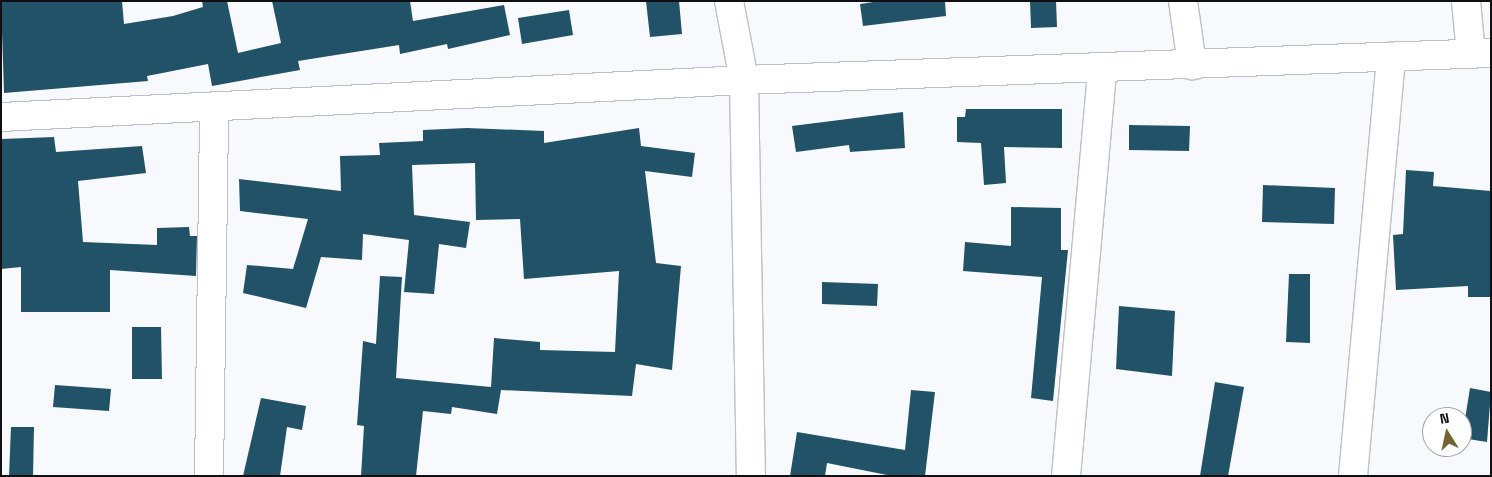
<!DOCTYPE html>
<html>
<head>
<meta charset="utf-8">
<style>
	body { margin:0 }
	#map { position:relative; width:1492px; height:477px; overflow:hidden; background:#f7f9fd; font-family:"Space Grotesk",sans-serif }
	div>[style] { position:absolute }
	.building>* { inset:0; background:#215267 }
	.roads { filter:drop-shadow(1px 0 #bdbfc3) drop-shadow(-1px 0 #bdbfc3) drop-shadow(0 1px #bdbfc3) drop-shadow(0 -1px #bdbfc3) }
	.street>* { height:28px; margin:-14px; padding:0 14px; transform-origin:14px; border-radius:14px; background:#fff }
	span { translate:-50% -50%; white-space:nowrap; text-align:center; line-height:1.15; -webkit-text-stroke:5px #fff; paint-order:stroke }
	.frame { position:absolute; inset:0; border:2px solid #101012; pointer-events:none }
	.north { position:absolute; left:1422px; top:407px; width:50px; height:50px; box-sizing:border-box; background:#fff; border:1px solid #9f9fa0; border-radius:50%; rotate:350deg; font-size:14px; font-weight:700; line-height:20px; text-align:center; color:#101012 }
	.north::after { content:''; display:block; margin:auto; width:18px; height:22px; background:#746432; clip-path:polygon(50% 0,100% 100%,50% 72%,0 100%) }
</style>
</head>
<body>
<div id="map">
	<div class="building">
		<i style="clip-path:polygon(1px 1px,122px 1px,124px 24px,173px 16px,203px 7px,202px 1px,227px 1px,238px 53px,281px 43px,272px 1px,410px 1px,413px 21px,504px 5px,510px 35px,448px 49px,447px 44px,400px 54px,399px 45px,298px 61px,300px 70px,212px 86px,208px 64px,147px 76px,148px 81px,4px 93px)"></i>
		<i style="clip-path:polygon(646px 1px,679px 1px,682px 34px,650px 37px)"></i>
		<i style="clip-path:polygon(880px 1px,945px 1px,946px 16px,863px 26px,860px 4px)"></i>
		<i style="clip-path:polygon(1030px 1px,1056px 1px,1057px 27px,1031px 28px)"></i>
		<i style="clip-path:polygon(569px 10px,573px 35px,522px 44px,518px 18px)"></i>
		<i style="clip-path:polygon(966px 109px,1062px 109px,1062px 148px,1004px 147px,1006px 183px,984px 185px,981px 143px,957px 142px,957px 117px,965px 117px)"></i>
		<i style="clip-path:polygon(903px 112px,905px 148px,850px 152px,849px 145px,796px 152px,792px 126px)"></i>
		<i style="clip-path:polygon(1129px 125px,1190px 126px,1189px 151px,1129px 150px)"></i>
		<i style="clip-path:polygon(467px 128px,544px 131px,544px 143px,639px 128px,641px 146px,695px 153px,692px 177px,645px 171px,656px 263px,681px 266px,672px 370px,636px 364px,632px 396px,501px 390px,497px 414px,452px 407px,451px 414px,423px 411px,416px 476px,361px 476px,364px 426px,357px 425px,363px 341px,376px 344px,380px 276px,402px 277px,396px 378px,491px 387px,494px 338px,540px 342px,540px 350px,615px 352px,619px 271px,524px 279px,520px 219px,476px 220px,475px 163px,412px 165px,414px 215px,470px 222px,466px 248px,439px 244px,434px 294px,404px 292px,409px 240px,363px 234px,362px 260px,321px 257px,306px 308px,243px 293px,247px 265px,293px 269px,308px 219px,240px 211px,239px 179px,341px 191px,340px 156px,380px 155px,379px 143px,423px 141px,423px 130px)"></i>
		<i style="clip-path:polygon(54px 137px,56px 152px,142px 146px,146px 173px,78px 181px,83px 242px,157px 245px,157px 228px,189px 227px,190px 236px,197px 236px,196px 276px,110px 270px,110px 312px,21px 312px,21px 267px,1px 269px,2px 139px)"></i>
		<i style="clip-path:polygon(1406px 170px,1434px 172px,1433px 186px,1491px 191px,1491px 297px,1468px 297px,1468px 286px,1396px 290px,1393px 235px,1403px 234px)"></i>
		<i style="clip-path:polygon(1263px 185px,1335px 188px,1334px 224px,1262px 222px)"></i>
		<i style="clip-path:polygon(1011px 207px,1061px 208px,1061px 250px,1068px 250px,1053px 401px,1031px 398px,1042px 277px,963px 271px,965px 242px,1011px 246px)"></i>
		<i style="clip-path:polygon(1289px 274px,1310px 274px,1310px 343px,1286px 342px)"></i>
		<i style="clip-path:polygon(822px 282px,878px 284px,877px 306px,822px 304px)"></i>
		<i style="clip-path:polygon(1119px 306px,1175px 311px,1172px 376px,1116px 369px)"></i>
		<i style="clip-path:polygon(132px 327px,161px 327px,162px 379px,132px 379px)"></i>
		<i style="clip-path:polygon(1215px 382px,1244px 387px,1228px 476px,1200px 476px)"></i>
		<i style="clip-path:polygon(55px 385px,111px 389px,109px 411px,53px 407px)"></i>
		<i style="clip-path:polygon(1470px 388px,1491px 392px,1487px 442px,1462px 438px)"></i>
		<i style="clip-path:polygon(911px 390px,935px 392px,925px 476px,892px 476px,827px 463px,825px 476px,790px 476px,797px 432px,905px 450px)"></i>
		<i style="clip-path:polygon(261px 398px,306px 406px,302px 430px,287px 427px,280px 476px,243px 476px)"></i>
		<i style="clip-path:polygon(11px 427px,34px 427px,33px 476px,9px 476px)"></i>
	</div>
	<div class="roads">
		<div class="street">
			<i style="left:729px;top:1px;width:80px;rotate:79.2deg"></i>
			<i style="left:744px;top:80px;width:396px;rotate:89deg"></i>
			<i style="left:1183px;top:1px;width:65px;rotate:82deg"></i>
			<i style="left:1466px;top:1px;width:53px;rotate:84.6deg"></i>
			<i style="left:1px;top:117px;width:744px;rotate:-2.85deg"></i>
			<i style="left:744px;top:80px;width:747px;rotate:-2.07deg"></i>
			<i style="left:209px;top:476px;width:369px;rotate:-89.2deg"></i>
			<i style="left:1066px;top:476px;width:409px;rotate:-84.9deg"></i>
			<i style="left:1353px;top:476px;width:421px;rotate:-84.8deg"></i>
		</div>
	</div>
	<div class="frame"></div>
	<div class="north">N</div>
</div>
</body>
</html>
